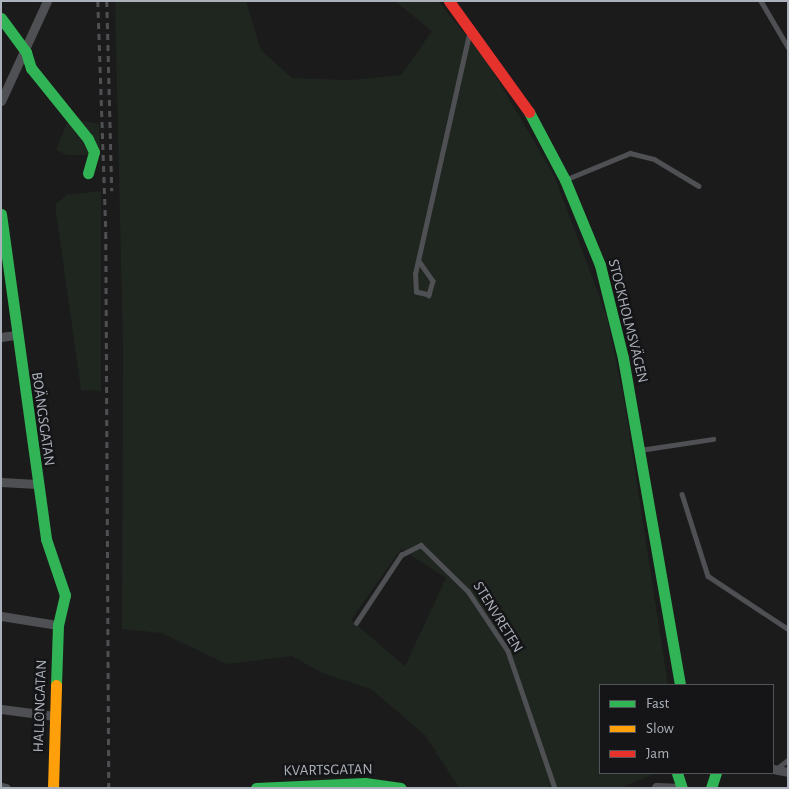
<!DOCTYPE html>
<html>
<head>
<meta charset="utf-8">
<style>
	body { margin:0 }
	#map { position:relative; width:789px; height:789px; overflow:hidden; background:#1b1b1b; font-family:"Alegreya Sans",sans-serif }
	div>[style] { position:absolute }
	.green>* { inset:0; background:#1e261f }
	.lane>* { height:4.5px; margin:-2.25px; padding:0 2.25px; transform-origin:2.25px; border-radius:2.25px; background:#4f5054 }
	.street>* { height:9px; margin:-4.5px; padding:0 4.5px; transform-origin:4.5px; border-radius:4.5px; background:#4f5054 }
	.fast>* { height:11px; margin:-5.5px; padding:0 5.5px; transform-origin:5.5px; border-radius:5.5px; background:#30b455 }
	.slow>* { height:11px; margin:-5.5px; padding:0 5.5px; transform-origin:5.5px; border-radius:5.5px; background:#ff9f0a }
	.jam>* { height:11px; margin:-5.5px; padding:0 5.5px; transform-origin:5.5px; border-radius:5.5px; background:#e5322d }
	.rail>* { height:2.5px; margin-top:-1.25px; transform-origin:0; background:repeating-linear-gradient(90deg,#4f5053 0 6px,transparent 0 11px) }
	span { translate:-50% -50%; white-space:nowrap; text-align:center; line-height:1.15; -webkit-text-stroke:5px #151517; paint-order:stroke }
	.street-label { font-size:15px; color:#acb2bc }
	.frame { position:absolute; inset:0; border:2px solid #acb2bc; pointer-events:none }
	.legend { position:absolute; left:599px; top:684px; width:175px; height:90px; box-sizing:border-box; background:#151517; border:1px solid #515459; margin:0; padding:6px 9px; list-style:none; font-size:15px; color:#acb2bc }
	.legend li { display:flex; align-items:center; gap:10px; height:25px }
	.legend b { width:25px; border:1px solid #515459 }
</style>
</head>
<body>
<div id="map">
	<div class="green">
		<i style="clip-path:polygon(evenodd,115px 1px,246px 1px,261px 50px,292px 78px,350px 80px,401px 75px,432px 31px,395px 1px,438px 1px,486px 60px,554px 175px,607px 317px,625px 405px,668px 685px,600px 685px,600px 773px,654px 774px,620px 788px,459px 788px,425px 735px,371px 689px,322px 673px,292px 656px,227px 664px,161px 633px,122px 629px,123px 349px,115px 1px,401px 549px,446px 578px,405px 666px,351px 620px,401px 549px)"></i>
		<i style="clip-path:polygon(69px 118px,99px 124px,100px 150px,93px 155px,67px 155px,56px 150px)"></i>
		<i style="clip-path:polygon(101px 191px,101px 391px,81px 390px,56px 212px,56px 204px,67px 195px)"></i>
	</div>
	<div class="lane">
		<i style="left:761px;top:1px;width:53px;rotate:59.6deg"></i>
		<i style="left:567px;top:179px;width:68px;rotate:-22.4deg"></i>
		<i style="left:630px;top:153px;width:25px;rotate:14deg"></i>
		<i style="left:654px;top:159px;width:52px;rotate:31deg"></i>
		<i style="left:419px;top:261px;width:24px;rotate:55deg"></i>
		<i style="left:433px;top:281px;width:15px;rotate:106deg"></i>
		<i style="left:429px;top:295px;width:13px;rotate:-167deg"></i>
		<i style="left:416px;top:292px;width:18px;rotate:-93deg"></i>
		<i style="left:415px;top:274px;width:246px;rotate:-77.3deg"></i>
		<i style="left:640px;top:450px;width:74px;rotate:-8.6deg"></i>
		<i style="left:682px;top:494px;width:86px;rotate:72.4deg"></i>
		<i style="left:708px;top:576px;width:96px;rotate:33.5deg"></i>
		<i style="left:356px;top:623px;width:82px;rotate:-56.5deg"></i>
		<i style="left:401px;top:555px;width:22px;rotate:-27deg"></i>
		<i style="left:421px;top:545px;width:66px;rotate:44.4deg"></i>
		<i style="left:468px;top:591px;width:72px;rotate:56.3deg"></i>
		<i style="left:508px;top:651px;width:145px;rotate:71.1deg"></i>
		<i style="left:776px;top:769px;width:15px;rotate:-37deg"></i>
	</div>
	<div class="street">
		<i style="left:1px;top:101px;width:110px;rotate:-65.3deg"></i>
		<i style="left:1px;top:337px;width:15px;rotate:-8deg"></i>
		<i style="left:1px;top:482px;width:36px;rotate:3deg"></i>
		<i style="left:1px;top:616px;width:58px;rotate:9deg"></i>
		<i style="left:1px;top:709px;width:54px;rotate:7.4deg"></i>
		<i style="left:773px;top:769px;width:15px;rotate:11deg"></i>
		<i style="left:1px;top:787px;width:5px;rotate:11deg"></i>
		<i style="left:656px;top:787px;width:26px;rotate:2deg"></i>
	</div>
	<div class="fast">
		<i style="left:1px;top:18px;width:42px;rotate:53.7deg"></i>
		<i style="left:26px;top:52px;width:17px;rotate:73deg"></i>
		<i style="left:31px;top:68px;width:91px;rotate:51.2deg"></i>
		<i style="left:88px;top:139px;width:14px;rotate:65deg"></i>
		<i style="left:94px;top:152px;width:22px;rotate:106deg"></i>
		<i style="left:529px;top:112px;width:77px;rotate:62.1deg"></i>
		<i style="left:565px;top:180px;width:92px;rotate:67.6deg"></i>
		<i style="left:600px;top:265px;width:96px;rotate:76.1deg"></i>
		<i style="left:623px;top:358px;width:332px;rotate:80.1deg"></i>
		<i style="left:1px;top:214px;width:328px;rotate:82.1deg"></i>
		<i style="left:46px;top:539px;width:59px;rotate:71.3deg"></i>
		<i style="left:65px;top:595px;width:31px;rotate:103deg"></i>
		<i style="left:58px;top:625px;width:60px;rotate:91.9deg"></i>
		<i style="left:677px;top:773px;width:16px;rotate:72deg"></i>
		<i style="left:256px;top:788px;width:109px;rotate:-2.6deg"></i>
		<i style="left:365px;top:783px;width:36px;rotate:8deg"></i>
		<i style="left:711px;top:788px;width:16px;rotate:-72deg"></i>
	</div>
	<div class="slow">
		<i style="left:53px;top:788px;width:103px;rotate:-88.3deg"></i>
	</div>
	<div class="jam">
		<i style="left:449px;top:1px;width:137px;rotate:54.2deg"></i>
	</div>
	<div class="rail">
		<i style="left:98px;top:1px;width:232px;rotate:88deg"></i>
		<i style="left:106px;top:233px;width:555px;rotate:89.69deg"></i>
		<i style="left:107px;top:1px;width:190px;rotate:88.5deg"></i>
	</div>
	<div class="street-label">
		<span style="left:628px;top:321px;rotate:76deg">STOCKHOLMSVÄGEN</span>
		<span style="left:43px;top:419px;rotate:82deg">BOÄNGSGATAN</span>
		<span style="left:498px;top:617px;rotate:58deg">STENVRETEN</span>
		<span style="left:40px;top:706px;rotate:-88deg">HALLONGATAN</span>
		<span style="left:328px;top:770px;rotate:-1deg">KVARTSGATAN</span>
	</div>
	<div class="frame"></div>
	<ul class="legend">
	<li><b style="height:6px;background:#30b455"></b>Fast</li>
	<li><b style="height:6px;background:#ff9f0a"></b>Slow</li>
	<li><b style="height:6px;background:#e5322d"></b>Jam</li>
	</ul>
</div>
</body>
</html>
